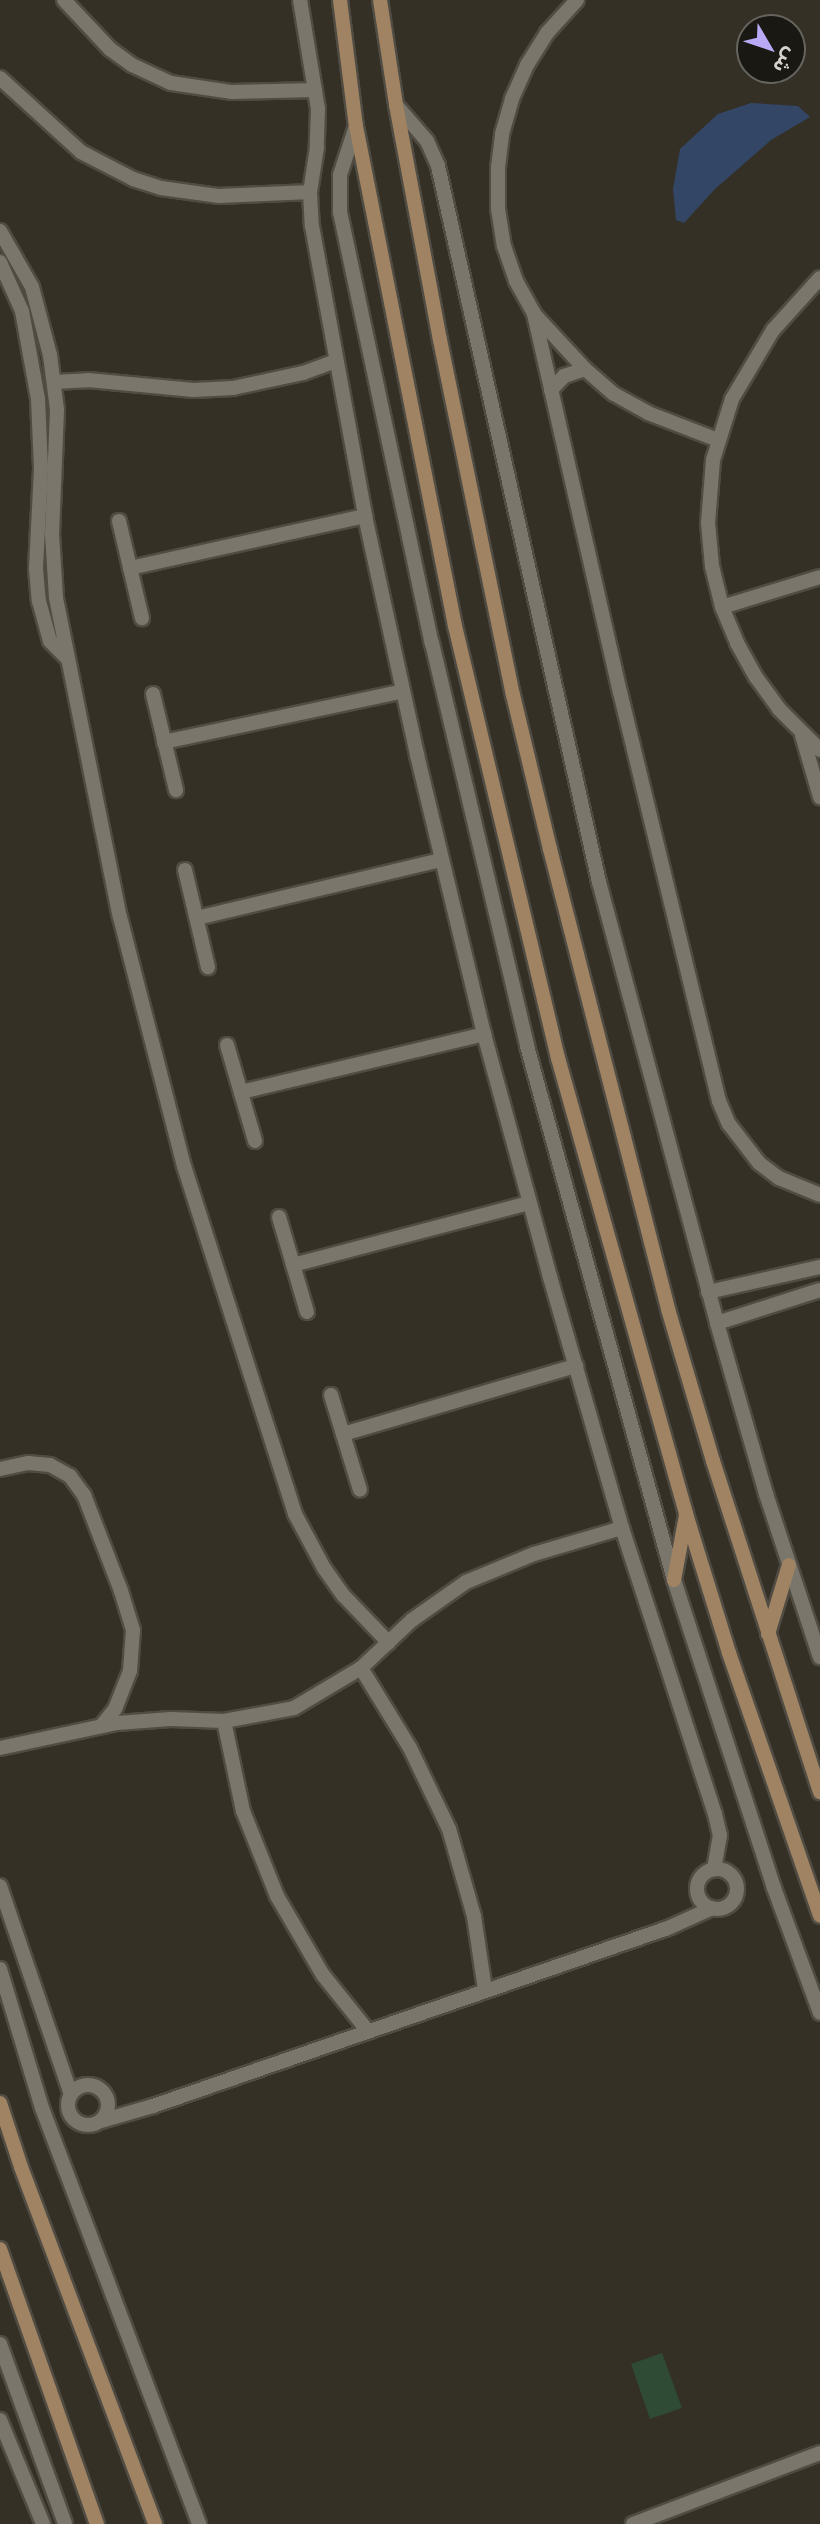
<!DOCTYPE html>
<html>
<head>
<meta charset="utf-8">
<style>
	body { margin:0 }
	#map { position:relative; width:820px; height:2524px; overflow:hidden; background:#343026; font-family:"Archivo Narrow","Noto Sans Arabic",sans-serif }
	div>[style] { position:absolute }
	.green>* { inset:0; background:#304b35 }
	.water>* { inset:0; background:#334665 }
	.roads { filter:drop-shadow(2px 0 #504c43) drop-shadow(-2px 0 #504c43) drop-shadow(0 2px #504c43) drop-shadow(0 -2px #504c43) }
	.minor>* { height:14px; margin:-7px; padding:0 7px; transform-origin:7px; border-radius:7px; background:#7b766b }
	.minor>.ring { margin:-7px; padding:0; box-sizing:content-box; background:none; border:14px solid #7b766b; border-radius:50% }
	.tertiary>* { height:14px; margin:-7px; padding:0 7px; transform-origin:7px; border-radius:7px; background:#7b766b }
	.secondary>* { height:14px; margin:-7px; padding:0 7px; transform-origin:7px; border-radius:7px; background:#9f8362 }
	span { translate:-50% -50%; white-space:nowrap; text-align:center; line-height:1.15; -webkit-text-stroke:7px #1a1813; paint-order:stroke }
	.north { position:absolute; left:736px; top:14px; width:70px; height:70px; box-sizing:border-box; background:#1a1813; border:2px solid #65635d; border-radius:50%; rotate:129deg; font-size:19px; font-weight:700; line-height:28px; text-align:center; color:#d6d3cd }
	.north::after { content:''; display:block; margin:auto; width:24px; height:32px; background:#baaaf6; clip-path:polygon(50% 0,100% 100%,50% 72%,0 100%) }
</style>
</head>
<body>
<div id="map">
	<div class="green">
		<i style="clip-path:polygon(662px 2353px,682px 2408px,650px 2419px,631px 2364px)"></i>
	</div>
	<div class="water">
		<i style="clip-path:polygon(751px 103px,798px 106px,810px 117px,771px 140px,715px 189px,684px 223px,676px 220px,673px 189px,680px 149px,718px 114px)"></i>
	</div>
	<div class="roads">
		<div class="minor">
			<i style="left:64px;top:0;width:67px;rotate:46.8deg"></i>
			<i style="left:110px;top:49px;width:27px;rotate:36deg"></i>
			<i style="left:132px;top:65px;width:43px;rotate:24.8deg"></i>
			<i style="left:171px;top:83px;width:62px;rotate:8.4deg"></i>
			<i style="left:232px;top:92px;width:83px;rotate:-1.4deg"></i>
			<i style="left:300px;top:0;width:110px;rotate:80.6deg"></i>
			<i style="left:318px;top:109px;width:38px;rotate:92deg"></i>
			<i style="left:317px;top:147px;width:46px;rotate:98.8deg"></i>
			<i style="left:310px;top:192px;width:34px;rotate:87deg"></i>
			<i style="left:312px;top:226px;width:295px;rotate:79.6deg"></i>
			<i style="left:365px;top:516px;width:245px;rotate:77.7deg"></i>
			<i style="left:417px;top:755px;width:287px;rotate:76.5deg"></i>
			<i style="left:484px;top:1034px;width:252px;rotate:74.8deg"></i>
			<i style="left:550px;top:1277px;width:261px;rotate:74deg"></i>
			<i style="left:622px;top:1528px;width:301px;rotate:72deg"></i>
			<i style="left:715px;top:1814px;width:22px;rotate:77deg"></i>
			<i style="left:720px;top:1835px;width:35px;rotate:100deg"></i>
			<i style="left:577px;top:0;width:45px;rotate:132.3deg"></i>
			<i style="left:547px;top:33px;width:38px;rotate:122deg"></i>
			<i style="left:527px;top:65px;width:37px;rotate:114deg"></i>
			<i style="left:512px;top:99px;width:37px;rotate:106deg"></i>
			<i style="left:502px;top:135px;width:32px;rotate:97deg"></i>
			<i style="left:498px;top:167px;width:42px;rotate:90deg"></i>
			<i style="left:498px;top:209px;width:37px;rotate:81deg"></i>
			<i style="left:504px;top:246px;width:37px;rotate:71deg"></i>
			<i style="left:516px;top:281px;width:38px;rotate:61deg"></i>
			<i style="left:534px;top:314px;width:75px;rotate:47.2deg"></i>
			<i style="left:585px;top:369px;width:38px;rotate:41deg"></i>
			<i style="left:614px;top:394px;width:39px;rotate:29deg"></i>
			<i style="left:648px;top:413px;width:75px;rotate:21.1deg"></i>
			<i style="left:0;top:78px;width:110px;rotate:42.4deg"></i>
			<i style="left:81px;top:152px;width:59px;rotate:27.4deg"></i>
			<i style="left:133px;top:179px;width:29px;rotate:18deg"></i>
			<i style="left:161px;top:188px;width:59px;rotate:7.9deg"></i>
			<i style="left:219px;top:196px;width:91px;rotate:-2.5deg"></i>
			<i style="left:0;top:231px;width:64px;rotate:60.3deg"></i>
			<i style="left:32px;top:287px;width:70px;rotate:75.2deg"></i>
			<i style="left:50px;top:355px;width:55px;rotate:82.7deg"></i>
			<i style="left:57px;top:410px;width:124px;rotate:92.3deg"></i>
			<i style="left:52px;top:534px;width:64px;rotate:86.4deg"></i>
			<i style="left:56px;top:598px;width:325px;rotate:78.7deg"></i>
			<i style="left:120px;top:917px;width:257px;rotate:75.6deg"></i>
			<i style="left:184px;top:1166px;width:365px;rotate:72.3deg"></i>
			<i style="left:295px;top:1514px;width:61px;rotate:61.8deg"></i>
			<i style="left:324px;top:1568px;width:33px;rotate:55deg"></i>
			<i style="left:343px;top:1595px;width:66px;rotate:46.2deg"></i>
			<i style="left:0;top:262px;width:54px;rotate:65.8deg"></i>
			<i style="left:22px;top:311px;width:89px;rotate:79.7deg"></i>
			<i style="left:38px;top:399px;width:70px;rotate:87.5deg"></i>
			<i style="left:41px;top:469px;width:100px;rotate:92.9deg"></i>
			<i style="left:36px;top:569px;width:32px;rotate:85deg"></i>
			<i style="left:39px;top:601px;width:41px;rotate:74.6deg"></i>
			<i style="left:50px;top:641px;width:24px;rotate:45deg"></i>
			<i style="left:820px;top:278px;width:70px;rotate:132.1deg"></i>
			<i style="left:773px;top:330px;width:80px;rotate:120.7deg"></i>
			<i style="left:732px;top:399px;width:64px;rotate:107.3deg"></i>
			<i style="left:713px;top:460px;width:63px;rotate:94.5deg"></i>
			<i style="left:708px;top:523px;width:43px;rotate:84.7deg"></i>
			<i style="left:712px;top:566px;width:42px;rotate:76.3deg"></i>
			<i style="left:722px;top:607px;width:39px;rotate:67deg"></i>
			<i style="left:737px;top:643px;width:39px;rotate:61deg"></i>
			<i style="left:756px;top:677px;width:39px;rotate:54deg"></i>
			<i style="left:779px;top:709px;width:58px;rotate:45deg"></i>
			<i style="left:534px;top:314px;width:388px;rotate:77.2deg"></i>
			<i style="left:620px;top:692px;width:421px;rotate:76.4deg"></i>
			<i style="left:719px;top:1101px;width:25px;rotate:67deg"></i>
			<i style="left:729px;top:1124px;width:49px;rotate:52.4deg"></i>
			<i style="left:759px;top:1163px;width:25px;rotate:37deg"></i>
			<i style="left:779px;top:1178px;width:44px;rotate:22.5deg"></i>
			<i style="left:54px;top:382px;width:34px;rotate:-3deg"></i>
			<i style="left:88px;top:380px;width:106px;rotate:5.4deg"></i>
			<i style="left:194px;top:390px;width:39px;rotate:-3deg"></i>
			<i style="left:233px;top:388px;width:72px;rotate:-12.1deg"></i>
			<i style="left:303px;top:373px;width:35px;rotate:-20deg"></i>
			<i style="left:551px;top:390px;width:19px;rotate:-47deg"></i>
			<i style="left:564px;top:376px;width:22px;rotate:-18deg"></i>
			<i style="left:119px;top:521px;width:100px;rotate:76.7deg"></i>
			<i style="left:130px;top:568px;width:241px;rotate:-12.5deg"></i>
			<i style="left:722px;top:607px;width:102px;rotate:-17deg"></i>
			<i style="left:153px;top:694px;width:99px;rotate:76.5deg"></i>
			<i style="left:802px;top:735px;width:65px;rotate:73.8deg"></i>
			<i style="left:164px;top:742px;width:244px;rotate:-12deg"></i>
			<i style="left:185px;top:870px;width:100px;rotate:76.7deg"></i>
			<i style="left:197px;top:918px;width:251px;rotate:-13.4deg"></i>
			<i style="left:227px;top:1045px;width:100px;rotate:73.7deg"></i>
			<i style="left:241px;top:1092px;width:250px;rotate:-13.4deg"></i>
			<i style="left:279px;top:1217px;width:99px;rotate:73.6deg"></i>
			<i style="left:293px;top:1265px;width:244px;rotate:-14.7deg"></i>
			<i style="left:331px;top:1395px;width:99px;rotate:73deg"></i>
			<i style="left:343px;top:1434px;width:243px;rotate:-16.3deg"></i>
			<i style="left:0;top:1469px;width:29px;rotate:-12deg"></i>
			<i style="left:28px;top:1463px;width:22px;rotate:5deg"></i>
			<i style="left:50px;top:1465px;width:23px;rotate:29deg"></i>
			<i style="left:70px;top:1476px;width:24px;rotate:54deg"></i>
			<i style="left:84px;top:1495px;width:103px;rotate:68.9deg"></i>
			<i style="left:121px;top:1591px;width:41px;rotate:72.9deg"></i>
			<i style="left:133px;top:1630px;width:41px;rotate:94.2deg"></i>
			<i style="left:130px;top:1671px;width:41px;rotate:111.5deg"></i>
			<i style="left:115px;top:1709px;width:21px;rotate:129deg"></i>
			<i style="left:361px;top:1668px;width:94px;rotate:58.5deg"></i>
			<i style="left:410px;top:1748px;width:90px;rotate:64.3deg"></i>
			<i style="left:449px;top:1829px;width:91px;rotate:74deg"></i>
			<i style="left:474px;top:1916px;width:75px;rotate:81.5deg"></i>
			<i style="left:224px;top:1721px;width:92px;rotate:78.1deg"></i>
			<i style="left:243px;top:1811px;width:92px;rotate:68.2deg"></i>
			<i style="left:277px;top:1896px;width:91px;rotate:59.8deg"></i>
			<i style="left:323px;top:1975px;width:70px;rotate:51.3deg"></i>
			<i style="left:0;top:1748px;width:120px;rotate:-12.1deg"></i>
			<i style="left:117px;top:1723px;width:54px;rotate:-4.2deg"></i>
			<i style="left:171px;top:1719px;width:53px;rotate:2.2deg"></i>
			<i style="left:224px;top:1721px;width:71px;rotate:-10.5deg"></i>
			<i style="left:294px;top:1708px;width:78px;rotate:-30.8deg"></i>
			<i style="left:361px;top:1668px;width:70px;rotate:-43.3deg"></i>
			<i style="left:412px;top:1620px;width:66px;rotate:-35.1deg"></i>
			<i style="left:466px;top:1582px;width:74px;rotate:-22.4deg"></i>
			<i style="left:534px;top:1554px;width:92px;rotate:-16.5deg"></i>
			<i class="ring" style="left:697px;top:1869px;width:26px;height:26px"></i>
			<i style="left:0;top:1886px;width:220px;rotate:71.2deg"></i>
			<i class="ring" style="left:68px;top:2085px;width:26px;height:26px"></i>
			<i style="left:101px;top:2121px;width:54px;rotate:-16.1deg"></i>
			<i style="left:153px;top:2106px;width:545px;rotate:-19.07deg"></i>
			<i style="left:668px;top:1928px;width:48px;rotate:-24.4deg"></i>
			<i style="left:0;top:2420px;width:113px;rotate:67.5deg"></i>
			<i style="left:633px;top:2524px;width:200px;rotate:-20.8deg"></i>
		</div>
		<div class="tertiary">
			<i style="left:396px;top:105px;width:48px;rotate:49.3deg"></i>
			<i style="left:427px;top:141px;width:27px;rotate:66deg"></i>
			<i style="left:438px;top:166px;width:734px;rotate:77.33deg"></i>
			<i style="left:599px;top:882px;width:457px;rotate:75deg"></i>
			<i style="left:717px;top:1323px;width:178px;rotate:74deg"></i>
			<i style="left:766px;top:1494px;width:172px;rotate:71.7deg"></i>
			<i style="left:356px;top:126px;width:52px;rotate:108.1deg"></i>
			<i style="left:340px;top:175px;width:37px;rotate:90deg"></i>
			<i style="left:340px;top:212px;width:441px;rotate:78deg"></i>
			<i style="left:432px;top:643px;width:414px;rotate:76.7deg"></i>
			<i style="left:527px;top:1046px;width:554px;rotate:74.61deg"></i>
			<i style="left:674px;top:1580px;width:324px;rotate:72deg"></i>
			<i style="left:774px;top:1888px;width:133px;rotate:69.8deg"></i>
			<i style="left:708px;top:1292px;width:115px;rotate:-12.6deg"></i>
			<i style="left:717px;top:1323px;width:108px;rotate:-17.8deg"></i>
			<i style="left:0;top:1969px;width:145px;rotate:73.2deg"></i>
			<i style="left:42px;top:2108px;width:445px;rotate:69.3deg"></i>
			<i style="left:0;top:2344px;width:191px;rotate:70.1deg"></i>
		</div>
		<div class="secondary">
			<i style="left:340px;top:0;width:127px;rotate:82.8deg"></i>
			<i style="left:356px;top:126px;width:510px;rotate:78.8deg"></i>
			<i style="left:455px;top:626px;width:444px;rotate:76.6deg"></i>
			<i style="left:558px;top:1058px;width:474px;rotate:74.3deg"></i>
			<i style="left:686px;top:1514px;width:145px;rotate:72.8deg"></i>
			<i style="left:729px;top:1653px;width:278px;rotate:70.9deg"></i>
			<i style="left:380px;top:0;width:106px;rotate:81.3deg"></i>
			<i style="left:396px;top:105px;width:239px;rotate:79.4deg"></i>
			<i style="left:440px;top:340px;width:362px;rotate:78.4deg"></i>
			<i style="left:513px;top:695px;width:158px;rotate:76.5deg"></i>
			<i style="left:550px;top:849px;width:475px;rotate:75.6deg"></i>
			<i style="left:668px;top:1309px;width:159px;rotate:73.5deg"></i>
			<i style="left:713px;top:1461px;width:348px;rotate:72.1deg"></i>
			<i style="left:674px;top:1580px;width:66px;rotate:-79.5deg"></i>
			<i style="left:768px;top:1634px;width:72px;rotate:-73.1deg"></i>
			<i style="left:0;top:2103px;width:67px;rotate:71.8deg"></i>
			<i style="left:21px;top:2167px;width:381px;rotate:69.4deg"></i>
			<i style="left:0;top:2249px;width:292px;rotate:70.6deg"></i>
		</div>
	</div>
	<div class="north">ش</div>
</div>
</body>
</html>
